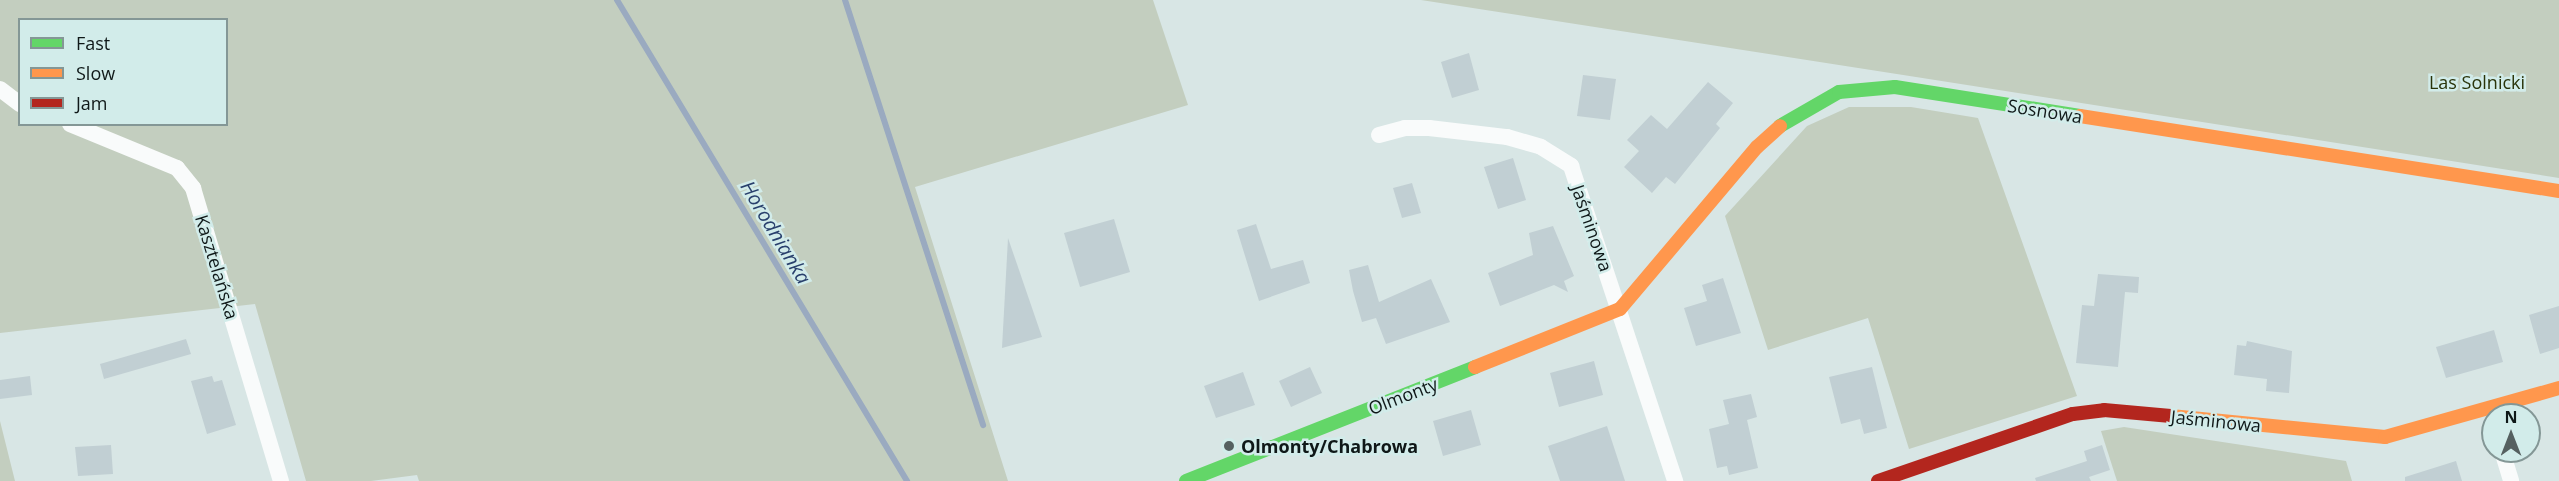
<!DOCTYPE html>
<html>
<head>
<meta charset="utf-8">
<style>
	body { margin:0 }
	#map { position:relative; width:2559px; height:481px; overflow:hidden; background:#d8e6e5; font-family:"Open Sans",sans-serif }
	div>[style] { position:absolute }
	.green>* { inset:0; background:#c3cebf }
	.stream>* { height:6px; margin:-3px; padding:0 3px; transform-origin:3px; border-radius:3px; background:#9aaac0 }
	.building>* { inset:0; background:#c1cfd3 }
	.street>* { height:16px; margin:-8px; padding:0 8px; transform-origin:8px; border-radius:8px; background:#f9fbfb }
	.fast>* { height:14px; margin:-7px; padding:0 7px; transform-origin:7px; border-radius:7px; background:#63d668 }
	.slow>* { height:14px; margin:-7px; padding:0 7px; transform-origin:7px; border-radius:7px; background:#ff974d }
	.jam>* { height:14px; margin:-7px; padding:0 7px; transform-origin:7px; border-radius:7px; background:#b3261e }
	.dots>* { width:16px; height:16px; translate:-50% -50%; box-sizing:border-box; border:3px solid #d2ecea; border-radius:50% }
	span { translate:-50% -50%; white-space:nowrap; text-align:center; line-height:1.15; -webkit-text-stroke:5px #d2ecea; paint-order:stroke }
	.park-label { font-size:18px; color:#2a340a }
	.street-label { font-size:18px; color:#0f1818 }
	.poi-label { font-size:18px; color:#0f1818; font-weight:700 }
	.left { translate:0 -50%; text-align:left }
	.water-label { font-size:20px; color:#29406c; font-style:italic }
	.legend { position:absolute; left:18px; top:18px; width:210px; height:108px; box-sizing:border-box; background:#d2ecea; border:2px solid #849796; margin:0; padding:8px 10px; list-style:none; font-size:18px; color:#0f1818 }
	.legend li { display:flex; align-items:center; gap:12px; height:30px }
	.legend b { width:30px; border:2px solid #849796 }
	.north { position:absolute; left:2481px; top:403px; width:60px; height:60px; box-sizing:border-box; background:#d2ecea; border:2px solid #849796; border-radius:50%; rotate:0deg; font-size:16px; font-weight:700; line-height:24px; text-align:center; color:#0f1818 }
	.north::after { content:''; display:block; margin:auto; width:21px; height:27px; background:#556060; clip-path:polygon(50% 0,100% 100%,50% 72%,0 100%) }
</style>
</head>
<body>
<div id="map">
	<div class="green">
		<i style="clip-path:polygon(evenodd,0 0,1153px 0,1188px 105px,915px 187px,1008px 481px,419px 481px,417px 475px,371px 481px,306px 481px,255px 304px,0 333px,0 0,20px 20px,226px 20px,226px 124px,20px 124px,20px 20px)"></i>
		<i style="clip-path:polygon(1421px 0,2559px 0,2559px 178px,1916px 77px)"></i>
		<i style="clip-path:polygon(1849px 107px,1911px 107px,1978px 118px,2077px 396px,1909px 449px,1868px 318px,1768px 350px,1725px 216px,1807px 126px)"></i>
		<i style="clip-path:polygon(0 421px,15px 481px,0 481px)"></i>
		<i style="clip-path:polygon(2124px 427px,2346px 461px,2352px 481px,2117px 481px,2101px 431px)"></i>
	</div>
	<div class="stream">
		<i style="left:617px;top:0;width:562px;rotate:58.91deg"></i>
		<i style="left:845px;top:0;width:447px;rotate:72deg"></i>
	</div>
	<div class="building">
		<i style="clip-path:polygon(1469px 53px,1479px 90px,1452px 98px,1441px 62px)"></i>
		<i style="clip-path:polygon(1583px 75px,1616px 79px,1610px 120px,1577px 116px)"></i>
		<i style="clip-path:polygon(1708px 82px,1733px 103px,1716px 124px,1720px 128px,1675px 184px,1666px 177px,1652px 193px,1624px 167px,1639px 151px,1627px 140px,1651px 115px,1667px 129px)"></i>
		<i style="clip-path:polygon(1513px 158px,1526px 200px,1498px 209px,1484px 167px)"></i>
		<i style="clip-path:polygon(1412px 183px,1421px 213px,1402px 218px,1393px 188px)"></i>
		<i style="clip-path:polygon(1114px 219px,1130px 272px,1080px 287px,1064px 233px)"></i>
		<i style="clip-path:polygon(1256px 224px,1271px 269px,1303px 260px,1310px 283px,1259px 301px,1237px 230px)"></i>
		<i style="clip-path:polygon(1553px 226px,1574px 276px,1564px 281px,1568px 292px,1554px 285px,1500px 306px,1488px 273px,1533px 255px,1529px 233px)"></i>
		<i style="clip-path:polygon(1008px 238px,1042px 337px,1002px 348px)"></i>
		<i style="clip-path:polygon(1368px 265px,1379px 302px,1431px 279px,1450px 322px,1386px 344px,1376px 318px,1362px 322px,1353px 291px,1349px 270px)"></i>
		<i style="clip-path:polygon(2098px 274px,2139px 277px,2138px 293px,2125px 292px,2118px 367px,2076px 363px,2082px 305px,2094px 306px)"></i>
		<i style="clip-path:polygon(1723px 278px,1741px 333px,1696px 346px,1684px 308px,1707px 301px,1702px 285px)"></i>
		<i style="clip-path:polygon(2559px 306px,2559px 348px,2540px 354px,2529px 315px)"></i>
		<i style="clip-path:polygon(2494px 330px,2503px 362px,2446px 378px,2436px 347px)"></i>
		<i style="clip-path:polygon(186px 339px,191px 354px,104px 379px,100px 364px)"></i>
		<i style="clip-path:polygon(2247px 341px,2292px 351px,2289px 393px,2266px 391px,2267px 379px,2234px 375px,2237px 345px,2246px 346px)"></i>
		<i style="clip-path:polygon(1594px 361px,1603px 395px,1559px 407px,1550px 373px)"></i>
		<i style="clip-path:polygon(1310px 367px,1322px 393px,1291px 407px,1279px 381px)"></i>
		<i style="clip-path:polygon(1872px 367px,1887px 428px,1864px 434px,1860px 419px,1841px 424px,1829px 377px)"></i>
		<i style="clip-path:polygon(1243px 372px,1255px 405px,1216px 418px,1204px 386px)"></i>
		<i style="clip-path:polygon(30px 376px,32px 395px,0 399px,0 380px)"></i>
		<i style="clip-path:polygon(212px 376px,214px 382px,222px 380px,236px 425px,207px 434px,191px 381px)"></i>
		<i style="clip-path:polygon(1751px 394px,1757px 417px,1747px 420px,1758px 468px,1729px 475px,1727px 466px,1717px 468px,1709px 429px,1729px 424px,1723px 400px)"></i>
		<i style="clip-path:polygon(1471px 410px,1481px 445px,1443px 456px,1433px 421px)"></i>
		<i style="clip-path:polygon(1607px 426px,1625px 481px,1560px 481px,1548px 446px)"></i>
		<i style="clip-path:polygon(111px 445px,113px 474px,78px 476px,75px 447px)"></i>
		<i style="clip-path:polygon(2102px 445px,2110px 470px,2089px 477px,2091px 481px,2036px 481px,2035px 478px,2087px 461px,2084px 451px)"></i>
		<i style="clip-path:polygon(2456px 461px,2462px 481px,2405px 481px,2405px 477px)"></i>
	</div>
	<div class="street">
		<i style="left:0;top:89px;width:25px;rotate:37deg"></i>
		<i style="left:70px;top:124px;width:116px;rotate:22.4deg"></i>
		<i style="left:177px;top:168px;width:26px;rotate:51deg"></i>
		<i style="left:193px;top:188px;width:306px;rotate:73.3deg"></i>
		<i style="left:1379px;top:135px;width:27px;rotate:-15deg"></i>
		<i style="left:1405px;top:128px;width:24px"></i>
		<i style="left:1429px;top:128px;width:79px;rotate:6.6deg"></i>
		<i style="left:1507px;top:137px;width:35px;rotate:16deg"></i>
		<i style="left:1541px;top:147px;width:36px;rotate:32deg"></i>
		<i style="left:1571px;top:166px;width:332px;rotate:71.7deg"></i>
		<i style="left:2502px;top:451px;width:31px;rotate:73deg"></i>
	</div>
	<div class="fast">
		<i style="left:1780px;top:126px;width:68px;rotate:-30deg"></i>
		<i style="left:1839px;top:92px;width:56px;rotate:-5.1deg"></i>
		<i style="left:1895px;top:87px;width:187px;rotate:8.9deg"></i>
		<i style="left:1186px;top:481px;width:311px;rotate:-21.5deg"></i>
	</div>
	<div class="slow">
		<i style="left:2080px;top:116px;width:485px;rotate:8.9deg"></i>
		<i style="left:1475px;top:367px;width:156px;rotate:-21.8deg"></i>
		<i style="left:1620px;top:309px;width:212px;rotate:-49.8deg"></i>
		<i style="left:1757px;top:147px;width:31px;rotate:-42deg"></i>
		<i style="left:2171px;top:416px;width:215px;rotate:5.6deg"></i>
		<i style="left:2385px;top:437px;width:181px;rotate:-15.7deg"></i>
	</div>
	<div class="jam">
		<i style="left:1878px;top:481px;width:206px;rotate:-19deg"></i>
		<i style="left:2073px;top:414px;width:31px;rotate:-7deg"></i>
		<i style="left:2104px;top:410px;width:67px;rotate:5.1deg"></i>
	</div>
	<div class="dots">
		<i style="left:1229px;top:446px;background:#556060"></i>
	</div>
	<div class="park-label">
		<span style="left:2477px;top:82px">Las Solnicki</span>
	</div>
	<div class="street-label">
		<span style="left:2045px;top:111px;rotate:9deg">Sosnowa</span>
		<span style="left:1592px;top:228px;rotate:71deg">Jaśminowa</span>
		<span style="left:217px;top:267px;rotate:73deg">Kasztelańska</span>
		<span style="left:1403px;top:396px;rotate:-21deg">Olmonty</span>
		<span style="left:2216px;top:421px;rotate:6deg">Jaśminowa</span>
	</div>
	<div class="poi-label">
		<span class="left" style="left:1241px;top:446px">Olmonty/Chabrowa</span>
	</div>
	<div class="water-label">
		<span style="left:776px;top:232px;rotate:59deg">Horodnianka</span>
	</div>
	<ul class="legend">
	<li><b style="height:8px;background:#63d668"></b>Fast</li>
	<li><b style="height:8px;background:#ff974d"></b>Slow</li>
	<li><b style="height:8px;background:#b3261e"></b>Jam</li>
	</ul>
	<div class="north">N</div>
</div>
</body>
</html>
